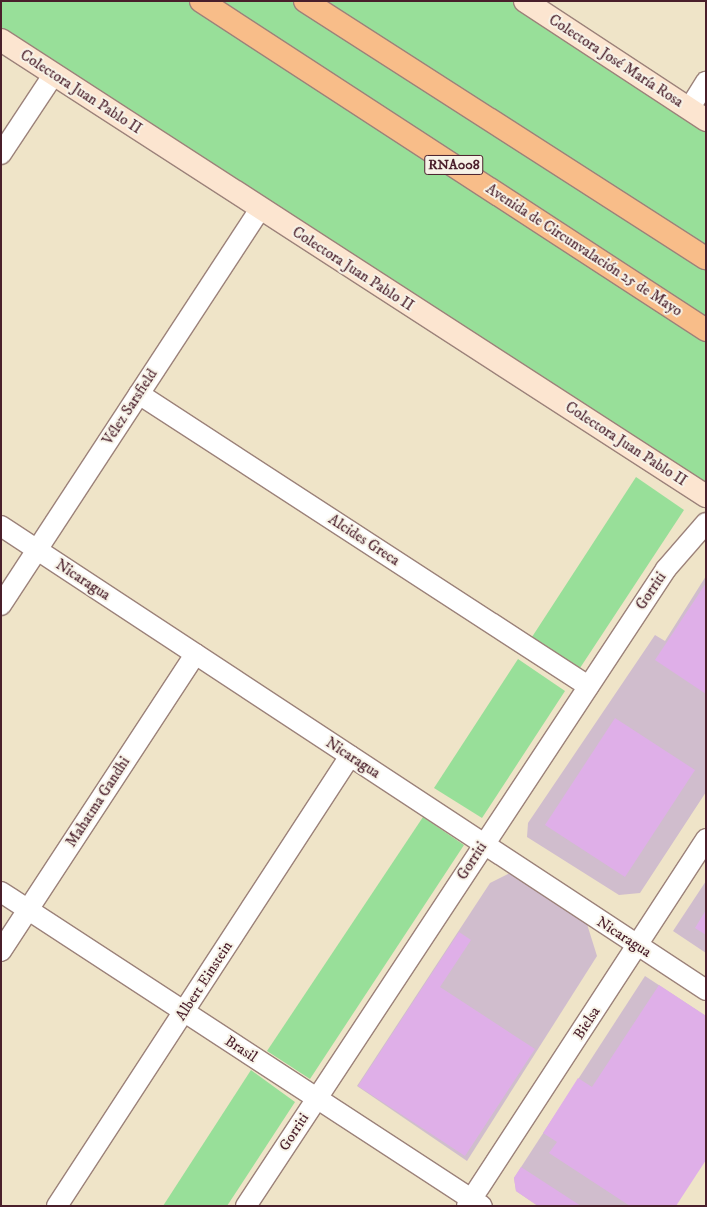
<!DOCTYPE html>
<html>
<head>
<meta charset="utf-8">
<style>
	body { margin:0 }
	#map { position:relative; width:707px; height:1207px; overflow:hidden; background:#efe4c8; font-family:"IM FELL DW Pica",serif }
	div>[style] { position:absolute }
	.industrial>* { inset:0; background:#d0bdcd }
	.green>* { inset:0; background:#98df99 }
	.building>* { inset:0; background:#dfafe8 }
	.roads { filter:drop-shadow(1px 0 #9c827a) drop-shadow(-1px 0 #9c827a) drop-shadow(0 1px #9c827a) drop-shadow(0 -1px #9c827a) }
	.street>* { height:20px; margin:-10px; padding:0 10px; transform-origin:10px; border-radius:10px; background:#fff }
	.secondary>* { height:22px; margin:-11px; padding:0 11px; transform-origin:11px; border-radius:11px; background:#fce5d0 }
	.highway>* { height:22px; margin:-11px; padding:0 11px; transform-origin:11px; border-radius:11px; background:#f8bd89 }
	span { translate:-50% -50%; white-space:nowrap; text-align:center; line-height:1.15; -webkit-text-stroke:4px #f7f3e8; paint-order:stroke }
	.shield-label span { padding:1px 3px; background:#f7f3e8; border:1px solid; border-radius:3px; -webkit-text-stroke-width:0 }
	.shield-label { font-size:14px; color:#4a1f2b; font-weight:700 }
	.street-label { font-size:15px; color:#4a1f2b }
	.frame { position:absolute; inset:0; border:2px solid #4a1f2b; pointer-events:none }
</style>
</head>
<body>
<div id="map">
	<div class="industrial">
		<i style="clip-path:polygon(706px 576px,706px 792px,640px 893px,619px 895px,527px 837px,528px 823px,655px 635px,665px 641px)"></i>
		<i style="clip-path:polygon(512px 872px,587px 924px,597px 956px,467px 1161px,357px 1086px,490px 883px)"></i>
		<i style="clip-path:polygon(706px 881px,706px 953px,673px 931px)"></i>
		<i style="clip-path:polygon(645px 976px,706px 1016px,676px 1206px,538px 1206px,516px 1191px,514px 1178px)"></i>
	</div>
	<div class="green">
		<i style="clip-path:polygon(1px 1px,525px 1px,706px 120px,706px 496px,1px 40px)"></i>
		<i style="clip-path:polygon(636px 477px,684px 510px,580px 668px,532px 637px)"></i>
		<i style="clip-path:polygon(518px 659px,565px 691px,482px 818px,434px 788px)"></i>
		<i style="clip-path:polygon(423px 817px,464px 845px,310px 1079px,267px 1051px)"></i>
		<i style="clip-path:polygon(251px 1070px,295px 1102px,227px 1206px,163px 1206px)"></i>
	</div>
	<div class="building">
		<i style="clip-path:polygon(706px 583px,706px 694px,655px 660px)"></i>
		<i style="clip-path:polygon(615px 718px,695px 770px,625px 877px,545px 825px)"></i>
		<i style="clip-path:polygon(706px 910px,706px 935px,695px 928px)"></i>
		<i style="clip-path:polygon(459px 932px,471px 940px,440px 987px,535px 1049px,465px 1156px,358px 1086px)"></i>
		<i style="clip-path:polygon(659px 985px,706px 1016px,706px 1160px,676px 1206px,630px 1206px,549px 1153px,557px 1142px,543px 1133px,578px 1078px,592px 1087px)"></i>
		<i style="clip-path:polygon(521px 1167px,581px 1206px,538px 1206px,516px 1191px,514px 1178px)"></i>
	</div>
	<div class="roads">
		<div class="street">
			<i style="left:689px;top:109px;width:32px;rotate:-58deg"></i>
			<i style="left:1px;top:154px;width:96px;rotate:-56.5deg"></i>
			<i style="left:139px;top:394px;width:536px;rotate:33.04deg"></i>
			<i style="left:1px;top:526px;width:844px;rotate:33.35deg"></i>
			<i style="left:1px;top:605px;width:473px;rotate:-56.8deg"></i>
			<i style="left:1px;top:892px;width:574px;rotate:33.14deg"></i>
			<i style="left:1px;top:951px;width:355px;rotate:-56.8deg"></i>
			<i style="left:57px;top:1206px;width:537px;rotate:-56.93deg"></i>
			<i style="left:246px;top:1206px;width:763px;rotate:-56.6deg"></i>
			<i style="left:666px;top:569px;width:61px;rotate:-49deg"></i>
			<i style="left:467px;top:1206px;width:438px;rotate:-56.9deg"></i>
		</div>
		<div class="secondary">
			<i style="left:525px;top:1px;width:217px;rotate:33.3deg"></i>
			<i style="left:1px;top:40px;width:840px;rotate:32.9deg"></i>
		</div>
		<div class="highway">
			<i style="left:201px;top:1px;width:603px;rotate:33.08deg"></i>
			<i style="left:305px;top:1px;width:476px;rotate:32.7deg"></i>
		</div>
	</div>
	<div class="shield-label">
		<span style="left:454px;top:165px">RNA008</span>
	</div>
	<div class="street-label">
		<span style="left:616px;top:61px;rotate:33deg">Colectora José María Rosa</span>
		<span style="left:81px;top:92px;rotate:33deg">Colectora Juan Pablo II</span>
		<span style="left:584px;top:250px;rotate:33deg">Avenida de Circunvalación 25 de Mayo</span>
		<span style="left:353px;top:269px;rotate:33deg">Colectora Juan Pablo II</span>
		<span style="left:130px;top:407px;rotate:-57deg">Vélez Sarsfield</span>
		<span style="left:626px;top:444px;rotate:33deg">Colectora Juan Pablo II</span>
		<span style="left:364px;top:540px;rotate:33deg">Alcides Greca</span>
		<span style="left:83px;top:580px;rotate:33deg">Nicaragua</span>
		<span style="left:651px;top:591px;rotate:-56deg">Gorriti</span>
		<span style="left:353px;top:758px;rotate:33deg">Nicaragua</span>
		<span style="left:98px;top:802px;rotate:-57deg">Mahatma Gandhi</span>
		<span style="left:472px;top:861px;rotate:-57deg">Gorriti</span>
		<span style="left:624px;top:937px;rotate:33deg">Nicaragua</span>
		<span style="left:204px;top:981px;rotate:-57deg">Albert Einstein</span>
		<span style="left:587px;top:1023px;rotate:-57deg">Bielsa</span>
		<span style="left:241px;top:1049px;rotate:33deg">Brasil</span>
		<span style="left:294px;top:1132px;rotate:-57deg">Gorriti</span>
	</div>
	<div class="frame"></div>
</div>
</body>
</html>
